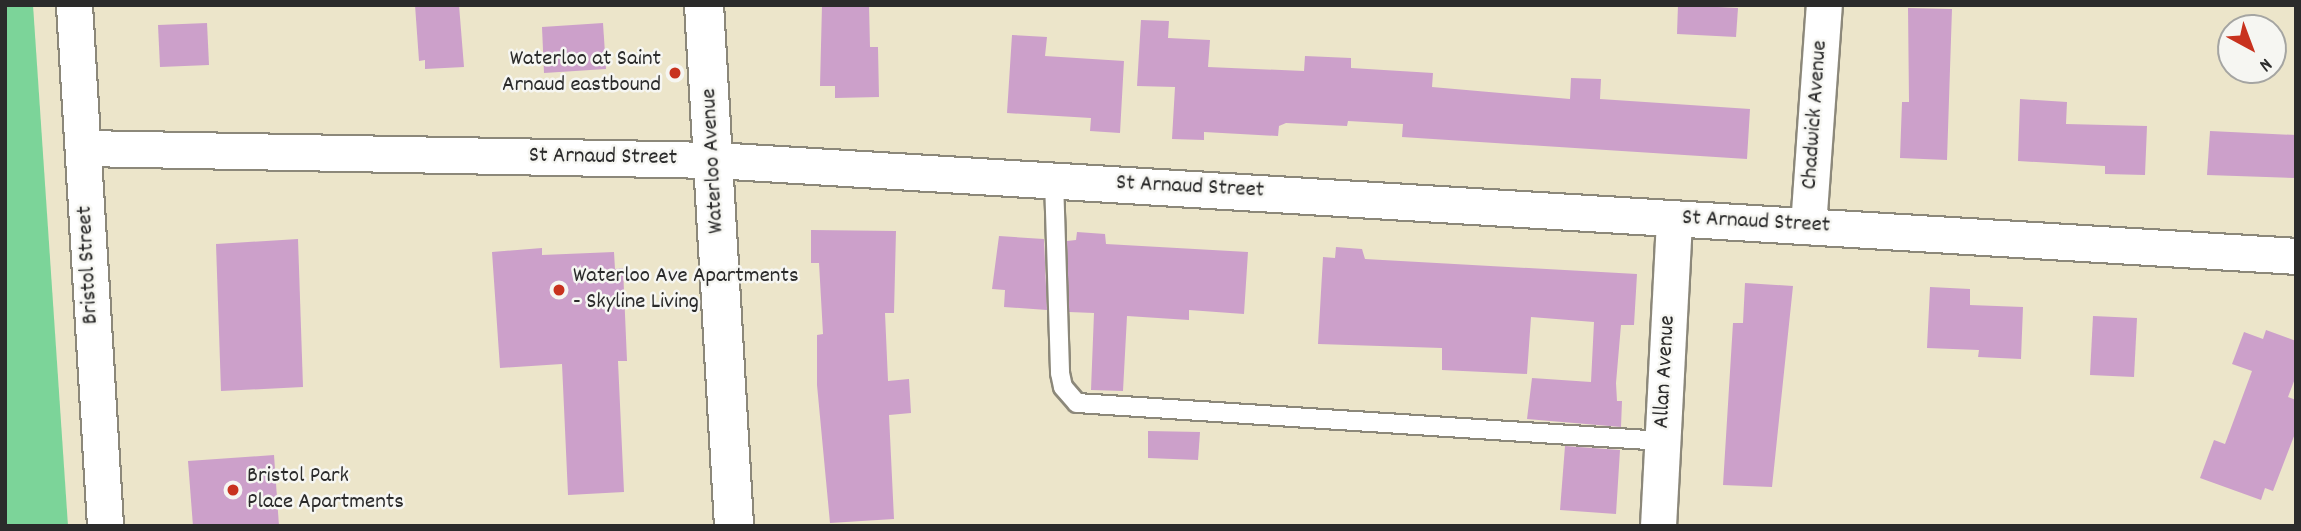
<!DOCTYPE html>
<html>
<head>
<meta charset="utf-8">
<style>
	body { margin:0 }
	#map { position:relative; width:2301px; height:531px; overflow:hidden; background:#ece5ca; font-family:Dekko,sans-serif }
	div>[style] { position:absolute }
	.green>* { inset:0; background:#7cd499 }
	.building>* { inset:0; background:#cca0ca }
	.roads { filter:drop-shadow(2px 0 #8c887a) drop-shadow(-2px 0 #8c887a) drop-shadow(0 2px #8c887a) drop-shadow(0 -2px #8c887a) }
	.service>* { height:18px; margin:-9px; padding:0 9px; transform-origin:9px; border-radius:9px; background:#fff }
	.minor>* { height:35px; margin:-17.5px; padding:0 17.5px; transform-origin:17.5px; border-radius:17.5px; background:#fff }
	.tertiary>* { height:38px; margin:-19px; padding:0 19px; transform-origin:19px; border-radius:19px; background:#fff }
	.dots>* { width:19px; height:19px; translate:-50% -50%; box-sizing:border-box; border:4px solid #f6f6f2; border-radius:50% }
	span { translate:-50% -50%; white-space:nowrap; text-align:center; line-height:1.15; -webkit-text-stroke:5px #f6f6f2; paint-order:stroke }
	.poi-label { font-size:23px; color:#2b2b2b }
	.right { translate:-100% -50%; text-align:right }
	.left { translate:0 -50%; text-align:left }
	.street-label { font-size:23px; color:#2b2b2b }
	.frame { position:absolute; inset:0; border:7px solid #2b2b2b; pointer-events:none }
	.north { position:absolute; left:2217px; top:14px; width:70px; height:70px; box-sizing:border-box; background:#f6f6f2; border:2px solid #a5a5a2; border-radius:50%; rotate:139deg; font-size:19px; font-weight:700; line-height:28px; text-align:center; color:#2b2b2b }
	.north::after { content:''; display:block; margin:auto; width:24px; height:32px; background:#c8321e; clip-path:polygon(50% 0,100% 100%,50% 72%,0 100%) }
</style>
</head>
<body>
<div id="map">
	<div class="green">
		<i style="clip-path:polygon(5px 5px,33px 5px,68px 526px,5px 526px)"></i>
	</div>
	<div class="building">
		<i style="clip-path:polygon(415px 5px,459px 5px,464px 67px,425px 69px,425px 60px,419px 61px)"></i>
		<i style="clip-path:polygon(822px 5px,869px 5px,870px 47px,878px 47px,879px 97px,835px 98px,835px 86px,820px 86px)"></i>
		<i style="clip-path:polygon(1678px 5px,1738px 8px,1736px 37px,1677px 34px)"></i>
		<i style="clip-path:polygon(1908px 8px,1952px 9px,1947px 160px,1900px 158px,1902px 102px,1909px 102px)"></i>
		<i style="clip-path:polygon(1141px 20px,1169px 21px,1168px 38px,1210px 40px,1208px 67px,1304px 71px,1305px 56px,1351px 58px,1351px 68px,1433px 73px,1432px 87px,1570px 99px,1571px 78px,1601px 79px,1600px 99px,1750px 109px,1747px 159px,1402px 137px,1403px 124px,1348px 121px,1347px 126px,1286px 123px,1279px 126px,1278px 136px,1204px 132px,1204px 140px,1172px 139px,1175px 87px,1137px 86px)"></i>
		<i style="clip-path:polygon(207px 23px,209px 65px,160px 67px,158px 25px)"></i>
		<i style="clip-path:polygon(603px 23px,606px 69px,544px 73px,542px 27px)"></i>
		<i style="clip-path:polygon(1012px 35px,1047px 37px,1045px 56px,1124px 61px,1120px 133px,1090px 131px,1091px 118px,1007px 113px)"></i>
		<i style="clip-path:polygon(2020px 99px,2067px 102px,2066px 124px,2147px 126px,2145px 175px,2105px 174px,2105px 166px,2018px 161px)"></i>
		<i style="clip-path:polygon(2210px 131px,2296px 135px,2296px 178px,2207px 175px)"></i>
		<i style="clip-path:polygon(811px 230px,896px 231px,894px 313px,885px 313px,888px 381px,909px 379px,911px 413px,889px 415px,894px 519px,830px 523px,817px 385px,817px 335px,823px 334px,819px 263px,811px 263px)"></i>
		<i style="clip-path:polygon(1077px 232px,1105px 234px,1106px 244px,1248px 252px,1244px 314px,1189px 310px,1189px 320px,1127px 316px,1123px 391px,1091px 390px,1094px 313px,1069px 312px,1067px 241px,1076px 240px)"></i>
		<i style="clip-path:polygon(999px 236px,1044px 239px,1047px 310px,1004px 307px,1005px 290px,992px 289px)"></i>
		<i style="clip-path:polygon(298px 239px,303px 387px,221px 391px,216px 244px)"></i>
		<i style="clip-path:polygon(1336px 247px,1362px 249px,1365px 259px,1637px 274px,1634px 325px,1621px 325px,1616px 383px,1617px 401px,1622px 401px,1621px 427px,1527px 419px,1532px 378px,1591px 382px,1594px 322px,1531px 317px,1527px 374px,1442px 370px,1442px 348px,1318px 344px,1323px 257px,1335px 258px)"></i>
		<i style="clip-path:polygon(542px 248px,542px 255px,614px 252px,615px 269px,623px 268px,627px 361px,618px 361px,624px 492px,568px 495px,562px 364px,500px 368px,492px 252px)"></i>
		<i style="clip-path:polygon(1745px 283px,1793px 286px,1772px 487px,1723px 485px,1733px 323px,1743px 323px)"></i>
		<i style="clip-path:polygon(1930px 287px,1970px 289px,1970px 305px,2023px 307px,2021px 359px,1978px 357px,1979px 350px,1927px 348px)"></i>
		<i style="clip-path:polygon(2093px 316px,2137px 318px,2134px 377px,2090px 375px)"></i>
		<i style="clip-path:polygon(2266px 330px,2296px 341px,2296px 376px,2288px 397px,2296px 400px,2296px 431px,2273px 491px,2265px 488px,2261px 500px,2200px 478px,2214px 440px,2225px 444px,2252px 371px,2232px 364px,2244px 332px,2263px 339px)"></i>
		<i style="clip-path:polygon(1148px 431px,1200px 432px,1198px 460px,1148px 458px)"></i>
		<i style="clip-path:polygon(1565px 446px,1620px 450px,1616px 514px,1560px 510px)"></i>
		<i style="clip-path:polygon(274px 455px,279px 526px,193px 526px,188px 461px)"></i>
	</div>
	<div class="roads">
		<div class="service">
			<i style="left:1054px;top:180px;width:193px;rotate:88.2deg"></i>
			<i style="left:1060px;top:373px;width:14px;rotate:78deg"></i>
			<i style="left:1063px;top:387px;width:21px;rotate:49deg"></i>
			<i style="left:1077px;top:403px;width:587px;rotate:3.71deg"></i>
		</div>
		<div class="minor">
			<i style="left:74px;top:5px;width:522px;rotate:86.59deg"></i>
			<i style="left:83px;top:148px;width:631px;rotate:1.09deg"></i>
			<i style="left:714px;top:160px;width:1585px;rotate:3.47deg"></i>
			<i style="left:1808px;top:226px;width:222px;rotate:-85.9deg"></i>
			<i style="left:1658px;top:526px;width:308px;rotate:-87deg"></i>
		</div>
		<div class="tertiary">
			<i style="left:704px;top:5px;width:522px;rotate:86.7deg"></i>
		</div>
	</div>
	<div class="dots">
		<i style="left:675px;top:73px;background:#c8321e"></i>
		<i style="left:559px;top:290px;background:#c8321e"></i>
		<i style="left:233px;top:490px;background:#c8321e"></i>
	</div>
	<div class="poi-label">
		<span class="right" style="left:661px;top:73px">Waterloo at Saint<br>Arnaud eastbound</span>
		<span class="left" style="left:573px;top:290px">Waterloo Ave Apartments<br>- Skyline Living</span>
		<span class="left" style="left:247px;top:490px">Bristol Park<br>Place Apartments</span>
	</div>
	<div class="street-label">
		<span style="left:1816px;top:115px;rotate:-86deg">Chadwick Avenue</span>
		<span style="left:603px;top:158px;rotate:1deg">St Arnaud Street</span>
		<span style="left:714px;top:161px;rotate:-93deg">Waterloo Avenue</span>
		<span style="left:1190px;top:188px;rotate:3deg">St Arnaud Street</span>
		<span style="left:1756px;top:223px;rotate:3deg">St Arnaud Street</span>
		<span style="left:89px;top:265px;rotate:-93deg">Bristol Street</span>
		<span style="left:1666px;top:372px;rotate:-87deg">Allan Avenue</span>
	</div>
	<div class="frame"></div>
	<div class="north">N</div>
</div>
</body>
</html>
